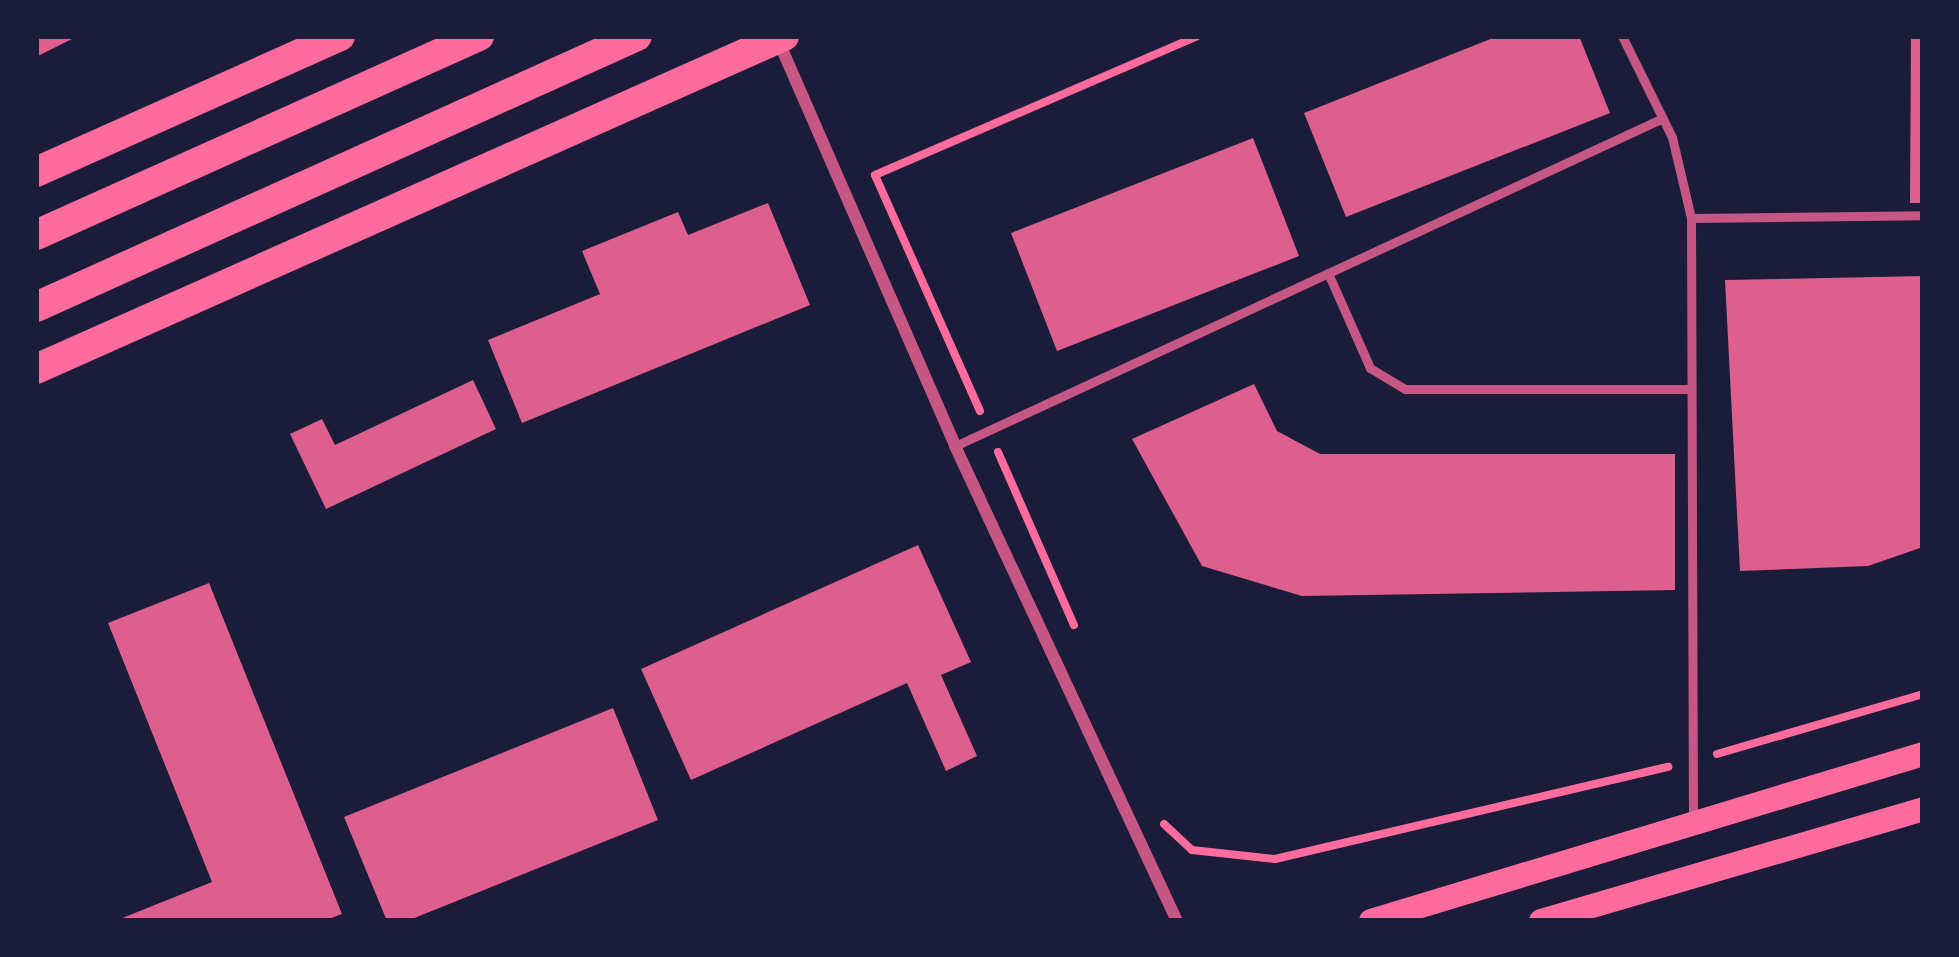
<!DOCTYPE html>
<html>
<head>
<meta charset="utf-8">
<style>
	body { margin:0 }
	#map { position:relative; width:1959px; height:957px; overflow:hidden; background:#1b1b3a; font-family:"IBM Plex Sans",sans-serif }
	div>[style] { position:absolute }
	.building>* { inset:0; background:#dd5f8e }
	.path>* { height:8px; margin:-4px; padding:0 4px; transform-origin:4px; border-radius:4px; background:#ff6b9d }
	.service>* { height:9px; margin:-4.5px; padding:0 4.5px; transform-origin:4.5px; border-radius:4.5px; background:#c65784 }
	.minor>* { height:12px; margin:-6px; padding:0 6px; transform-origin:6px; border-radius:6px; background:#c65784 }
	.secondary>* { height:24px; margin:-12px; padding:0 12px; transform-origin:12px; border-radius:12px; background:#ff6b9d }
	.primary>* { height:30px; margin:-15px; padding:0 15px; transform-origin:15px; border-radius:15px; background:#ff6b9d }
	span { translate:-50% -50%; white-space:nowrap; text-align:center; line-height:1.15; -webkit-text-stroke:10px #1b1b3a; paint-order:stroke }
	.frame { position:absolute; inset:0; border:39px solid #1b1b3a; pointer-events:none }
</style>
</head>
<body>
<div id="map">
	<div class="building">
		<i style="clip-path:polygon(36px 36px,78px 36px,36px 57px)"></i>
		<i style="clip-path:polygon(1498px 36px,1579px 36px,1610px 113px,1346px 217px,1304px 113px)"></i>
		<i style="clip-path:polygon(1911px 36px,1923px 36px,1923px 203px,1910px 203px)"></i>
		<i style="clip-path:polygon(1253px 138px,1299px 256px,1057px 351px,1011px 233px)"></i>
		<i style="clip-path:polygon(768px 203px,810px 305px,522px 423px,488px 340px,600px 294px,582px 251px,678px 212px,688px 235px)"></i>
		<i style="clip-path:polygon(1923px 276px,1923px 547px,1868px 566px,1740px 571px,1725px 280px)"></i>
		<i style="clip-path:polygon(473px 380px,496px 429px,326px 509px,290px 434px,322px 419px,335px 445px)"></i>
		<i style="clip-path:polygon(1254px 384px,1277px 431px,1320px 454px,1675px 454px,1675px 590px,1302px 596px,1202px 566px,1132px 439px)"></i>
		<i style="clip-path:polygon(918px 545px,971px 662px,941px 675px,977px 756px,946px 771px,907px 683px,691px 780px,641px 669px)"></i>
		<i style="clip-path:polygon(209px 583px,342px 914px,323px 921px,115px 921px,212px 882px,108px 623px)"></i>
		<i style="clip-path:polygon(613px 708px,658px 820px,407px 921px,387px 921px,344px 817px)"></i>
	</div>
	<div class="path">
		<i style="left:980px;top:411px;width:258px;rotate:-114deg"></i>
		<i style="left:875px;top:175px;width:351px;rotate:-23.3deg"></i>
		<i style="left:998px;top:452px;width:189px;rotate:66.3deg"></i>
		<i style="left:1717px;top:754px;width:215px;rotate:-16.2deg"></i>
		<i style="left:1164px;top:824px;width:38px;rotate:43deg"></i>
		<i style="left:1192px;top:850px;width:83px;rotate:6.2deg"></i>
		<i style="left:1275px;top:859px;width:404px;rotate:-13.2deg"></i>
	</div>
	<div class="service">
		<i style="left:1622px;top:36px;width:113px;rotate:63.7deg"></i>
		<i style="left:1672px;top:137px;width:83px;rotate:76.8deg"></i>
		<i style="left:1691px;top:218px;width:602px;rotate:89.81deg"></i>
		<i style="left:1691px;top:218px;width:232px;rotate:-0.7deg"></i>
		<i style="left:1328px;top:273px;width:104px;rotate:66.1deg"></i>
		<i style="left:1370px;top:368px;width:41px;rotate:31deg"></i>
		<i style="left:1405px;top:389px;width:286px"></i>
		<i style="left:955px;top:446px;width:780px;rotate:-24.86deg"></i>
	</div>
	<div class="minor">
		<i style="left:778px;top:40px;width:443px;rotate:66.4deg"></i>
		<i style="left:955px;top:446px;width:524px;rotate:64.95deg"></i>
	</div>
	<div class="secondary">
		<i style="left:1371px;top:921px;width:577px;rotate:-16.83deg"></i>
		<i style="left:1541px;top:921px;width:398px;rotate:-16.3deg"></i>
	</div>
	<div class="primary">
		<i style="left:36px;top:172px;width:333px;rotate:-24.1deg"></i>
		<i style="left:36px;top:235px;width:486px;rotate:-24.2deg"></i>
		<i style="left:36px;top:307px;width:659px;rotate:-24.27deg"></i>
		<i style="left:36px;top:369px;width:819px;rotate:-24deg"></i>
	</div>
	<div class="frame"></div>
</div>
</body>
</html>
